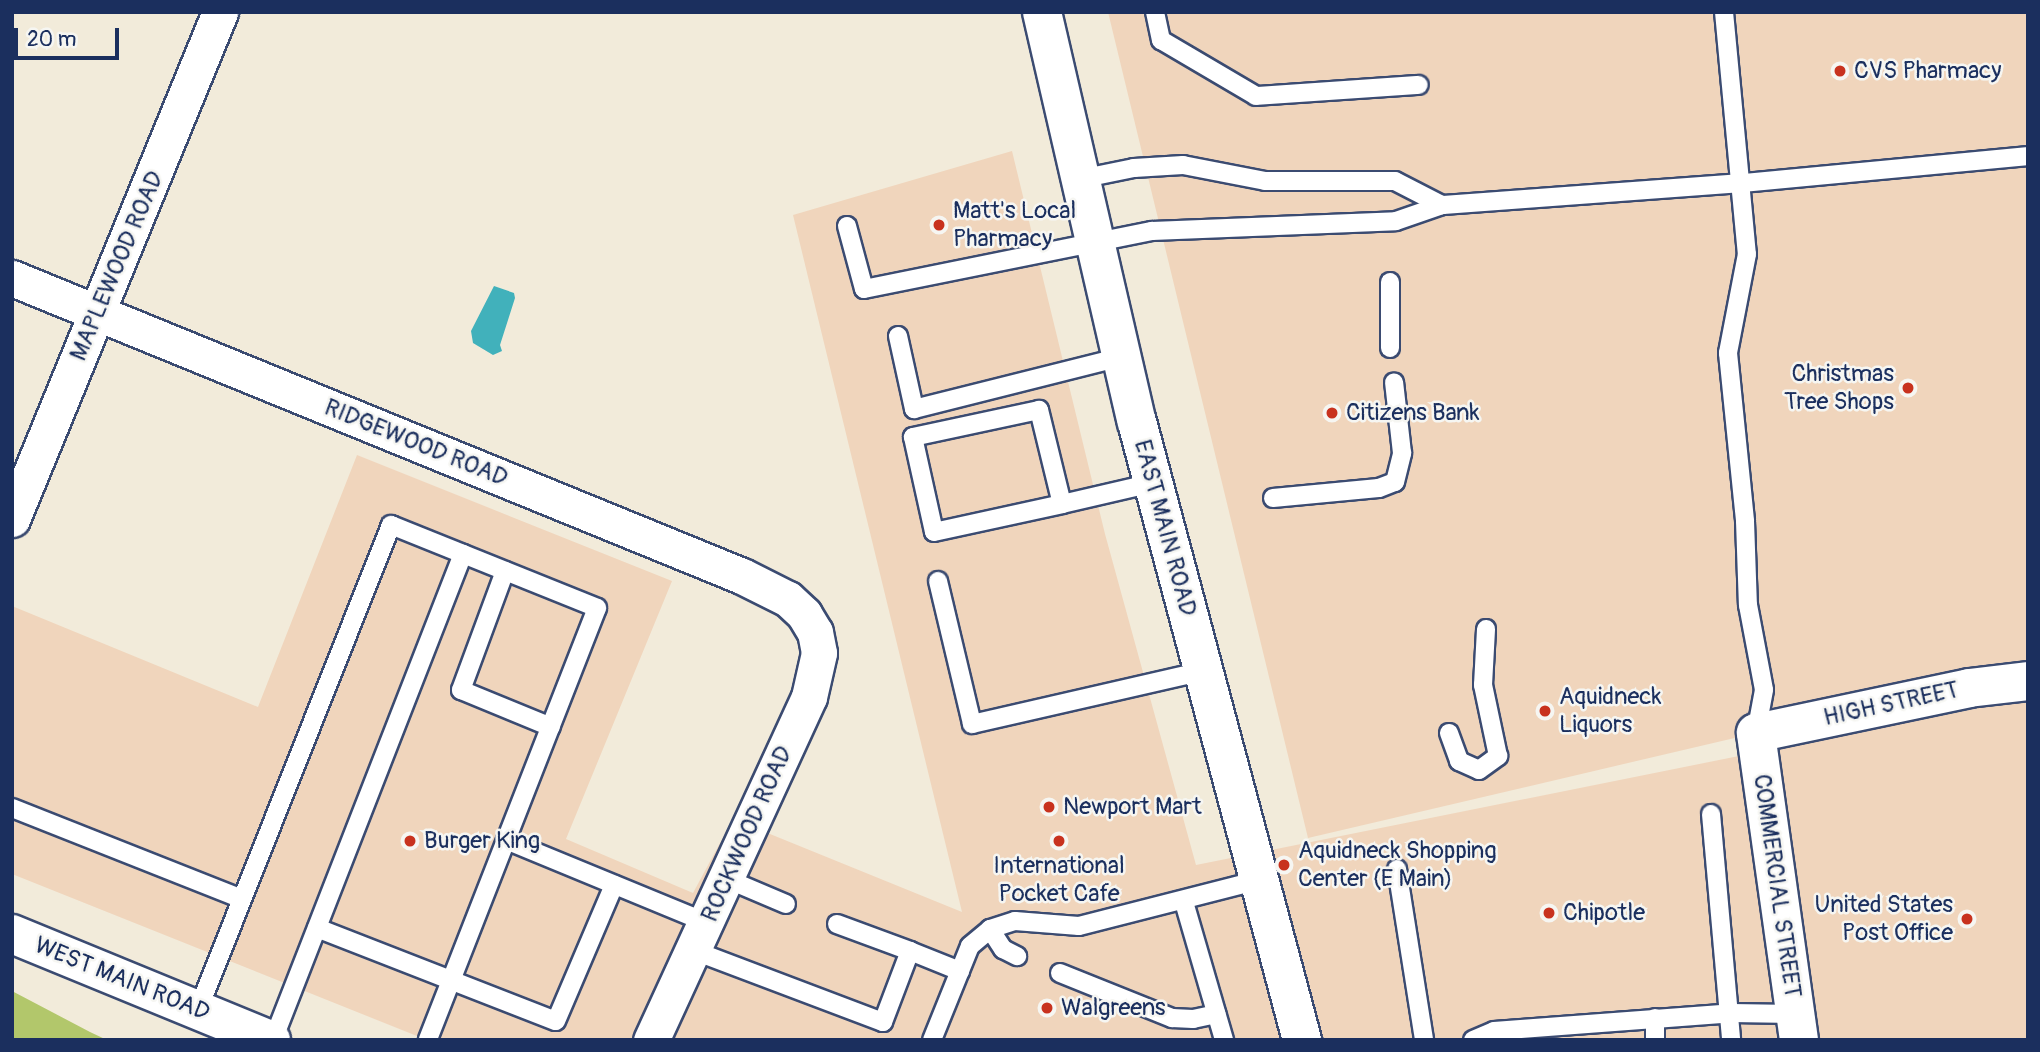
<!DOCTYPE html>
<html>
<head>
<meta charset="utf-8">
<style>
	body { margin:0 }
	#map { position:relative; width:2040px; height:1052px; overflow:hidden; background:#f2ebda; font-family:Pangolin,sans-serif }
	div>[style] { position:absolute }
	.built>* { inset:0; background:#f0d5bc }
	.green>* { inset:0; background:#b2c76b }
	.water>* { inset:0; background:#41b1bb }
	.roads { filter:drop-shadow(2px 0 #3b4b71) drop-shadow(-2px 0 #3b4b71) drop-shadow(0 2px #3b4b71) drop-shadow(0 -2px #3b4b71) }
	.lane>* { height:18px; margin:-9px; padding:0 9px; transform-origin:9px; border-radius:9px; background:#fff }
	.street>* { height:35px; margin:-17.5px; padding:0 17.5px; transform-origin:17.5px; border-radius:17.5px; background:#fff }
	.secondary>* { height:38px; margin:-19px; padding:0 19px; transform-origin:19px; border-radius:19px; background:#fff }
	.primary>* { height:38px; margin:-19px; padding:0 19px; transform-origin:19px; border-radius:19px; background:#fff }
	.highway>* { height:38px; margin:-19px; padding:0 19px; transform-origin:19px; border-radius:19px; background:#fff }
	.dots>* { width:19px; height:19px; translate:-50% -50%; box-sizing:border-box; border:4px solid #f6f6f2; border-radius:50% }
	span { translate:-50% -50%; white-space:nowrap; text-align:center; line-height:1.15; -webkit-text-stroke:5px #f6f6f2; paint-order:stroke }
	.poi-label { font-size:24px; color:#1b2f5e }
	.left { translate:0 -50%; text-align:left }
	.right { translate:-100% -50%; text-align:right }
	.street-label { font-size:24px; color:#1b2f5e }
	.frame { position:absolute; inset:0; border:14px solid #1b2f5e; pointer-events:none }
	.scale { position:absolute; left:14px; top:28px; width:105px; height:32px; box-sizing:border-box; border:4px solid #1b2f5e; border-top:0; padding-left:9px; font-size:21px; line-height:24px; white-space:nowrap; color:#1b2f5e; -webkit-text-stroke:5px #f6f6f2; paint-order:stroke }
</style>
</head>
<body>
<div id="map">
	<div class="built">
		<i style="clip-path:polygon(1108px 12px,2028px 12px,2028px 681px,1756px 733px,1308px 838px)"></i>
		<i style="clip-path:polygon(1012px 151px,1105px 534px,1196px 865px,2028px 698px,2028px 1040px,427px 1040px,12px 874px,12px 606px,258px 707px,357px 455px,672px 581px,566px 839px,693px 893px,733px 819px,962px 912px,793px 215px)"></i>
	</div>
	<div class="green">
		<i style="clip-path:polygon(12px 991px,90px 1032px,107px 1040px,12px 1040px)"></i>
	</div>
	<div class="water">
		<i style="clip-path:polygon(494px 286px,514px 293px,515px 298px,500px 345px,502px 351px,493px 355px,473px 343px,471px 331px)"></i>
	</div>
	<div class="roads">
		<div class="lane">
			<i style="left:1155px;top:12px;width:29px;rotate:78deg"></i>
			<i style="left:1161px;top:40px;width:110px;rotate:30.5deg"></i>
			<i style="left:1256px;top:96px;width:163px;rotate:-3.9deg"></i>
			<i style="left:1724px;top:12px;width:243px;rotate:84.6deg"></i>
			<i style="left:1747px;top:254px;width:101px;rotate:100.9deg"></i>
			<i style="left:1728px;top:353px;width:169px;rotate:84.2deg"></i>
			<i style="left:1745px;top:521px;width:84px;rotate:88deg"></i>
			<i style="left:1748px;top:605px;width:86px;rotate:79.3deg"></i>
			<i style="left:1764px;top:690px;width:44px;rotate:100.5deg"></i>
			<i style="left:1080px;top:179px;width:55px;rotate:-11.5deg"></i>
			<i style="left:1134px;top:168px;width:49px;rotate:-3.5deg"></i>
			<i style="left:1183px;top:165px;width:84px;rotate:11deg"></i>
			<i style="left:1265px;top:181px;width:130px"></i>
			<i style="left:1395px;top:181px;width:53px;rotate:27.1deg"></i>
			<i style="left:847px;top:226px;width:65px;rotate:74.9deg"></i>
			<i style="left:864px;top:289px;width:294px;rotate:-11.4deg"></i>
			<i style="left:1152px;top:231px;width:244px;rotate:-2.3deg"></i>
			<i style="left:1396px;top:221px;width:49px;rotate:-19.2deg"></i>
			<i style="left:1442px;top:205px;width:302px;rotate:-4.2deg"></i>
			<i style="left:1743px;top:183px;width:286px;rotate:-5.4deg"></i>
			<i style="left:1390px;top:282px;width:66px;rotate:90deg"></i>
			<i style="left:898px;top:336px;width:75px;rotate:77.6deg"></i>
			<i style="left:914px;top:409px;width:213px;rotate:-14.1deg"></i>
			<i style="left:1273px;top:498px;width:106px;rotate:-5.4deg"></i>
			<i style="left:1379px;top:488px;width:17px;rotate:-21deg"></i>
			<i style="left:1395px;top:482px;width:30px;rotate:-76deg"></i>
			<i style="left:1402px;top:453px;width:71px;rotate:-96.4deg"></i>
			<i style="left:1062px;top:504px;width:97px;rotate:-103.7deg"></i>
			<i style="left:1039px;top:410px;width:129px;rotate:167.9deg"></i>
			<i style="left:913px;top:437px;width:97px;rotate:77.5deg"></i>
			<i style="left:934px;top:532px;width:131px;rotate:-12.3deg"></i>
			<i style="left:1062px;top:504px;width:93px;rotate:-13deg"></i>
			<i style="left:505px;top:571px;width:127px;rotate:110.3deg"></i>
			<i style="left:461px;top:690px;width:97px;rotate:22.3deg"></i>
			<i style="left:938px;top:581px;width:147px;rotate:76.6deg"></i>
			<i style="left:972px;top:724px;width:238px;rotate:-12.9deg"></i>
			<i style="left:1449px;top:733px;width:30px;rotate:70deg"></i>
			<i style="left:1459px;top:761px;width:22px;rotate:24deg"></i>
			<i style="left:1479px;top:770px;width:24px;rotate:-36deg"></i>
			<i style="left:1498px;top:756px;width:73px;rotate:-101.9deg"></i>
			<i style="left:1483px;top:685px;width:56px;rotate:-86.9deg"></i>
			<i style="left:12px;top:808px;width:247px;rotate:21.6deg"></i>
			<i style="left:1711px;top:814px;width:227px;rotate:84.9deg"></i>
			<i style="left:506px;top:840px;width:217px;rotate:22.4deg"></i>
			<i style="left:1397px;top:869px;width:173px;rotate:81deg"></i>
			<i style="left:727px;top:879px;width:64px;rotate:23deg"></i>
			<i style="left:1184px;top:902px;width:144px;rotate:73.8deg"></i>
			<i style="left:837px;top:924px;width:78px;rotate:20.3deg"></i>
			<i style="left:317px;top:928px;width:256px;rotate:21.3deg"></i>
			<i style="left:556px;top:1021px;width:148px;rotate:-66.9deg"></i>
			<i style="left:990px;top:929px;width:24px;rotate:57deg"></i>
			<i style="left:1003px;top:949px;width:16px;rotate:27deg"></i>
			<i style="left:695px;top:951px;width:201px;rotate:20.7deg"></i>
			<i style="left:883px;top:1022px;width:76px;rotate:-69.2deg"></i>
			<i style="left:910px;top:951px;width:54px;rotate:21.8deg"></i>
			<i style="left:1060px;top:973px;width:121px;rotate:21.9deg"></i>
			<i style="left:1172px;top:1018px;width:21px;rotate:3deg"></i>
			<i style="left:1193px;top:1019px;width:24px;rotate:-12deg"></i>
			<i style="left:198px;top:1010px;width:522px;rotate:-68.3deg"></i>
			<i style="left:391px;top:525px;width:222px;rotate:21.9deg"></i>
			<i style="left:597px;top:608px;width:464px;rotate:111.4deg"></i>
			<i style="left:1655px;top:1018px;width:22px;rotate:90deg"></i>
			<i style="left:273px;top:1040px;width:522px;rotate:-68.65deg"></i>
			<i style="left:932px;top:1040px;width:101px;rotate:-68deg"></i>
			<i style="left:970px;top:946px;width:26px;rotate:-40deg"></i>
			<i style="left:990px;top:929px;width:26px;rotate:-18deg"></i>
			<i style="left:1015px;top:921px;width:64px;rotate:4.5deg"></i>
			<i style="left:1079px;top:926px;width:187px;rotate:-14.3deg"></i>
			<i style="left:1473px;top:1040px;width:23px;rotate:-23deg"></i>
			<i style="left:1494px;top:1031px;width:238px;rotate:-4.3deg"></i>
			<i style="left:1731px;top:1013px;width:64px;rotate:0.9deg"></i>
		</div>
		<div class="street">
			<i style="left:12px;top:278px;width:788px;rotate:22.21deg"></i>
			<i style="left:742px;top:576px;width:51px;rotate:26.6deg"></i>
			<i style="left:788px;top:599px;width:22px;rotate:43deg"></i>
			<i style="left:804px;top:614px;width:21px;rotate:59deg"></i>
			<i style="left:815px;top:632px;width:21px;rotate:79deg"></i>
			<i style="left:819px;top:653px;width:45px;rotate:102.8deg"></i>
			<i style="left:809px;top:697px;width:378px;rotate:114.7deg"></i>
			<i style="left:12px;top:519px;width:548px;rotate:-67.69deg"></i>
		</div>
		<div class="secondary">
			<i style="left:1799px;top:1040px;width:310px;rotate:-98deg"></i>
			<i style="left:1756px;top:733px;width:218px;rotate:-11.9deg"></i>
			<i style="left:1969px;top:688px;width:59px;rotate:-6.8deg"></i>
		</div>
		<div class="primary">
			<i style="left:1042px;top:12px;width:421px;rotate:77deg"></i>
			<i style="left:1137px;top:422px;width:640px;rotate:75.05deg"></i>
		</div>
		<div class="highway">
			<i style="left:12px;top:934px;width:280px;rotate:22.3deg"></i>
		</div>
	</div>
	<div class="dots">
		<i style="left:1840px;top:71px;background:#c8321e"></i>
		<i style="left:939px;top:225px;background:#c8321e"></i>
		<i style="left:1908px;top:388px;background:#c8321e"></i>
		<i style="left:1332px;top:413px;background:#c8321e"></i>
		<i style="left:1545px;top:711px;background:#c8321e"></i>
		<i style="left:1049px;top:807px;background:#c8321e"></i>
		<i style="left:410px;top:841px;background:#c8321e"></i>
		<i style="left:1059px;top:841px;background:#c8321e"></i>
		<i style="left:1284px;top:865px;background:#c8321e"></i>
		<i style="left:1549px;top:913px;background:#c8321e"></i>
		<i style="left:1967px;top:919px;background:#c8321e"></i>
		<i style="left:1047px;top:1008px;background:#c8321e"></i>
	</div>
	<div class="poi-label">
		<span class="left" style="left:1854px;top:71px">CVS Pharmacy</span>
		<span class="left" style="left:953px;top:225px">Matt's Local<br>Pharmacy</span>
		<span class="right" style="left:1894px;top:388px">Christmas<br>Tree Shops</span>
		<span class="left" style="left:1346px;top:413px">Citizens Bank</span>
		<span class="left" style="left:1559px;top:711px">Aquidneck<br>Liquors</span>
		<span class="left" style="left:1063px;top:807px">Newport Mart</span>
		<span class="left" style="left:424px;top:841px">Burger King</span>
		<span class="left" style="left:1298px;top:865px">Aquidneck Shopping<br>Center (E Main)</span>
		<span style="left:1059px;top:880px">International<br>Pocket Cafe</span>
		<span class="right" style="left:1953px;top:919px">United States<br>Post Office</span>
		<span class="left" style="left:1563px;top:913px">Chipotle</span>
		<span class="left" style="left:1061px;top:1008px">Walgreens</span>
	</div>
	<div class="street-label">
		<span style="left:117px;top:266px;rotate:-67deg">MAPLEWOOD ROAD</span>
		<span style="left:416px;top:443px;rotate:22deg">RIDGEWOOD ROAD</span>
		<span style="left:1165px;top:528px;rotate:75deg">EAST MAIN ROAD</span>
		<span style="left:1891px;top:704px;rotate:-12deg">HIGH STREET</span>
		<span style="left:747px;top:834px;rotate:-66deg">ROCKWOOD ROAD</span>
		<span style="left:1777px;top:886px;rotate:82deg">COMMERCIAL STREET</span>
		<span style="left:122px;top:979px;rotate:22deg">WEST MAIN ROAD</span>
	</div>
	<div class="frame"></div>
	<div class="scale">20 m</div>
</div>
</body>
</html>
